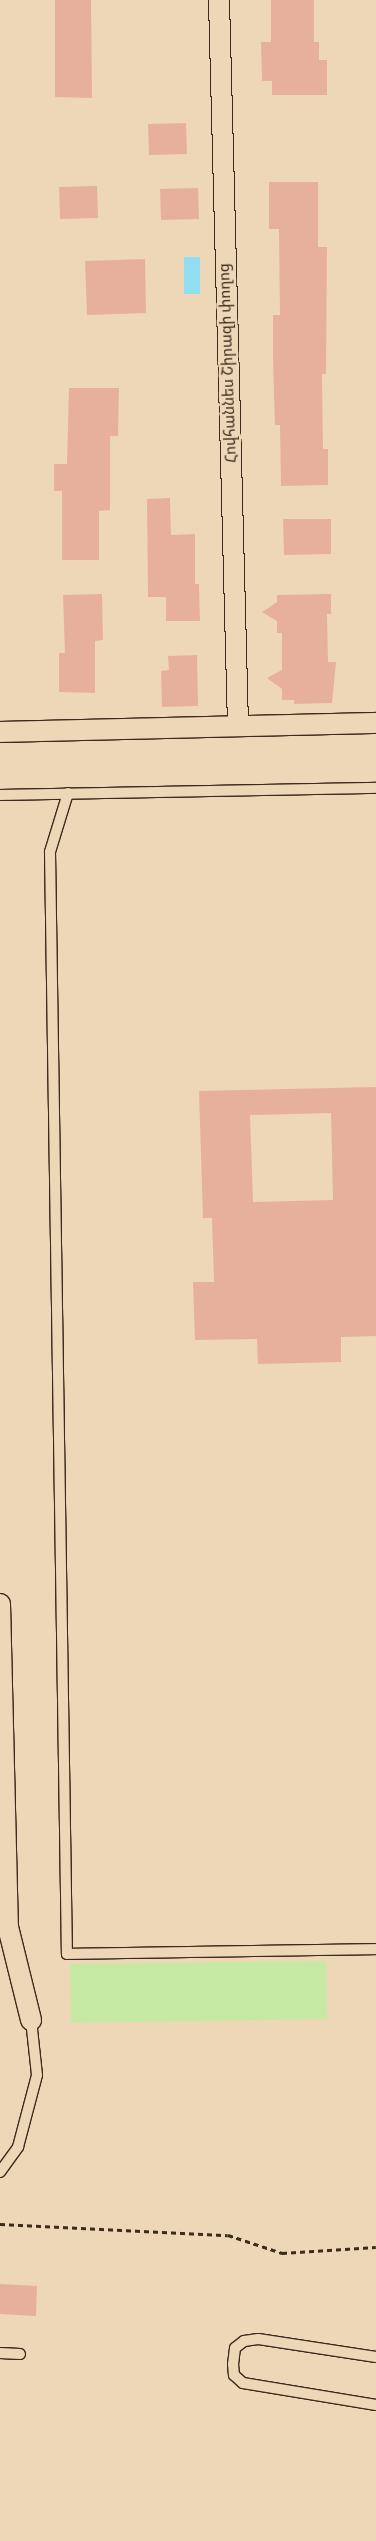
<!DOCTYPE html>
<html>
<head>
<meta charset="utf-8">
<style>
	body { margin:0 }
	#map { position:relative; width:376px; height:2541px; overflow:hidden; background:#eed7b6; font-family:Pangolin,"Noto Sans Armenian",sans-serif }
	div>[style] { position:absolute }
	.green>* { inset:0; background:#c6eaa4 }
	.water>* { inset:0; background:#91dff0 }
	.building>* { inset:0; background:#e7b09d }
	.path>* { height:3px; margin-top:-1.5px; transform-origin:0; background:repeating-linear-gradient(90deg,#3b2a1e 0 5px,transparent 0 9px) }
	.roads { filter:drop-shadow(1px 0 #3b2a1e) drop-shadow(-1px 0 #3b2a1e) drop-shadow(0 1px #3b2a1e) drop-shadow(0 -1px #3b2a1e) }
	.lane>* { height:10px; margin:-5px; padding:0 5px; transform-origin:5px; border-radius:5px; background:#eed7b6 }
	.street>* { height:20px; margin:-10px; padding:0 10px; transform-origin:10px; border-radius:10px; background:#eed7b6 }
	span { translate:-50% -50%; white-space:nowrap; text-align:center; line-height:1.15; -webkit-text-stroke:4.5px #eed7b6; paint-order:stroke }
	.street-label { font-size:15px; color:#3b2a1e }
</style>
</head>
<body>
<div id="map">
	<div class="green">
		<i style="clip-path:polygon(326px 1961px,327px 2019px,71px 2023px,70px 1964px)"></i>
	</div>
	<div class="water">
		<i style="clip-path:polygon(184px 257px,200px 257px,200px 294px,184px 294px)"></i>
	</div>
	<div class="building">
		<i style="clip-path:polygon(55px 0,91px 0,92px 98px,55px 97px)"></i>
		<i style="clip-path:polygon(271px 0,314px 0,314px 42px,319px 42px,319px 60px,327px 60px,327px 95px,272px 95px,272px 81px,262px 81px,261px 42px,271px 42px)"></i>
		<i style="clip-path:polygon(186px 123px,187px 154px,149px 155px,148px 124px)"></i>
		<i style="clip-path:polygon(269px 182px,318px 182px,318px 247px,327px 247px,326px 374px,322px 374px,323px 449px,328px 449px,328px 485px,281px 486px,280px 425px,275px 425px,273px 360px,273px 315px,280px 315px,279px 229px,269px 229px)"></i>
		<i style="clip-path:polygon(97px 186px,98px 218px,60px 219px,59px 187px)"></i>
		<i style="clip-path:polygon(198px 188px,199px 219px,161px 220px,160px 189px)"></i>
		<i style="clip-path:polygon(145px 259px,146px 313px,87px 315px,85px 261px)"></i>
		<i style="clip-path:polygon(69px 388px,119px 388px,118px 436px,110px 436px,110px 510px,99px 511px,99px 560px,62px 560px,62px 491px,54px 491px,54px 464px,67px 464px)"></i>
		<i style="clip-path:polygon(170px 498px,171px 535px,195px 534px,195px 584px,199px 584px,200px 621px,166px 621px,166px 597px,148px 597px,147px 499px)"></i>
		<i style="clip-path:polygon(283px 519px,331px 519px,331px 554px,284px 555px)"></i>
		<i style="clip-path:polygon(102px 594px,103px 640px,95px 641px,95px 693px,59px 692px,59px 653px,65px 653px,63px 595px)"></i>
		<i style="clip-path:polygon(331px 594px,331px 614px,327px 614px,328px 662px,336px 662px,332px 703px,294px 704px,294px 700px,282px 700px,282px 689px,267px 678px,282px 670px,282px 633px,277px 633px,277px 621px,262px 612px,277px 602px,277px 595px)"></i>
		<i style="clip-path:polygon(197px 655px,198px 706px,162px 707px,161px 671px,169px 670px,168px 656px)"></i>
		<i style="clip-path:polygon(evenodd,376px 1087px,376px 1336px,341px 1337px,341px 1362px,258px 1364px,257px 1339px,195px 1340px,193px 1282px,214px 1282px,212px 1218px,203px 1218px,199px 1091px,376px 1087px,331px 1113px,333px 1200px,253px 1202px,250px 1115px,331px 1113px)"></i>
		<i style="clip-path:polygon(0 2284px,37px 2286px,36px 2316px,0 2314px)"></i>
	</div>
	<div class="path">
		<i style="left:0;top:2224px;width:228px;rotate:2.8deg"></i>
		<i style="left:228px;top:2235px;width:57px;rotate:18.4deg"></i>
		<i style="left:282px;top:2253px;width:94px;rotate:-3.7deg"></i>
	</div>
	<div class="roads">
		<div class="lane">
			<i style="left:68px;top:793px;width:62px;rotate:107deg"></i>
			<i style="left:50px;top:852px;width:1102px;rotate:89.12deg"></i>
			<i style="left:67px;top:1954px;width:309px;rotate:-0.9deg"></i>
			<i style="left:0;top:795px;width:376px;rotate:-1.1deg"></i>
			<i style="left:0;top:2172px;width:31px;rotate:-54deg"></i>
			<i style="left:18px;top:2147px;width:74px;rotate:-75.2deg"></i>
			<i style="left:37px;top:2075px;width:55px;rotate:-96.2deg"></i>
			<i style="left:0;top:2353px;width:20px;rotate:3deg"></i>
			<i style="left:376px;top:2357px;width:119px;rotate:-171.3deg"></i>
			<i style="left:258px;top:2339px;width:14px;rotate:172deg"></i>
			<i style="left:244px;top:2341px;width:11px;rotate:142deg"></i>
			<i style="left:235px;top:2348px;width:16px;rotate:97deg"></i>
			<i style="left:233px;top:2364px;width:11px;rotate:85deg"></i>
			<i style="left:234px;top:2375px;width:12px;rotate:42deg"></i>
			<i style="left:243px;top:2383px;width:135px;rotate:9.4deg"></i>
		</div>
		<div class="street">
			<i style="left:219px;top:0;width:725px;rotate:88.5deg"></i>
			<i style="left:0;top:732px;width:376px;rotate:-1.4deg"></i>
			<i style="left:0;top:1604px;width:323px;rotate:88.6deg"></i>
			<i style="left:8px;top:1927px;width:96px;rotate:76.1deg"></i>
		</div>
	</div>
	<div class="street-label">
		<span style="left:228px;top:363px;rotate:-92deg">Հովհաննես Շիրազի փողոց</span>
	</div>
</div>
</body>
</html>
